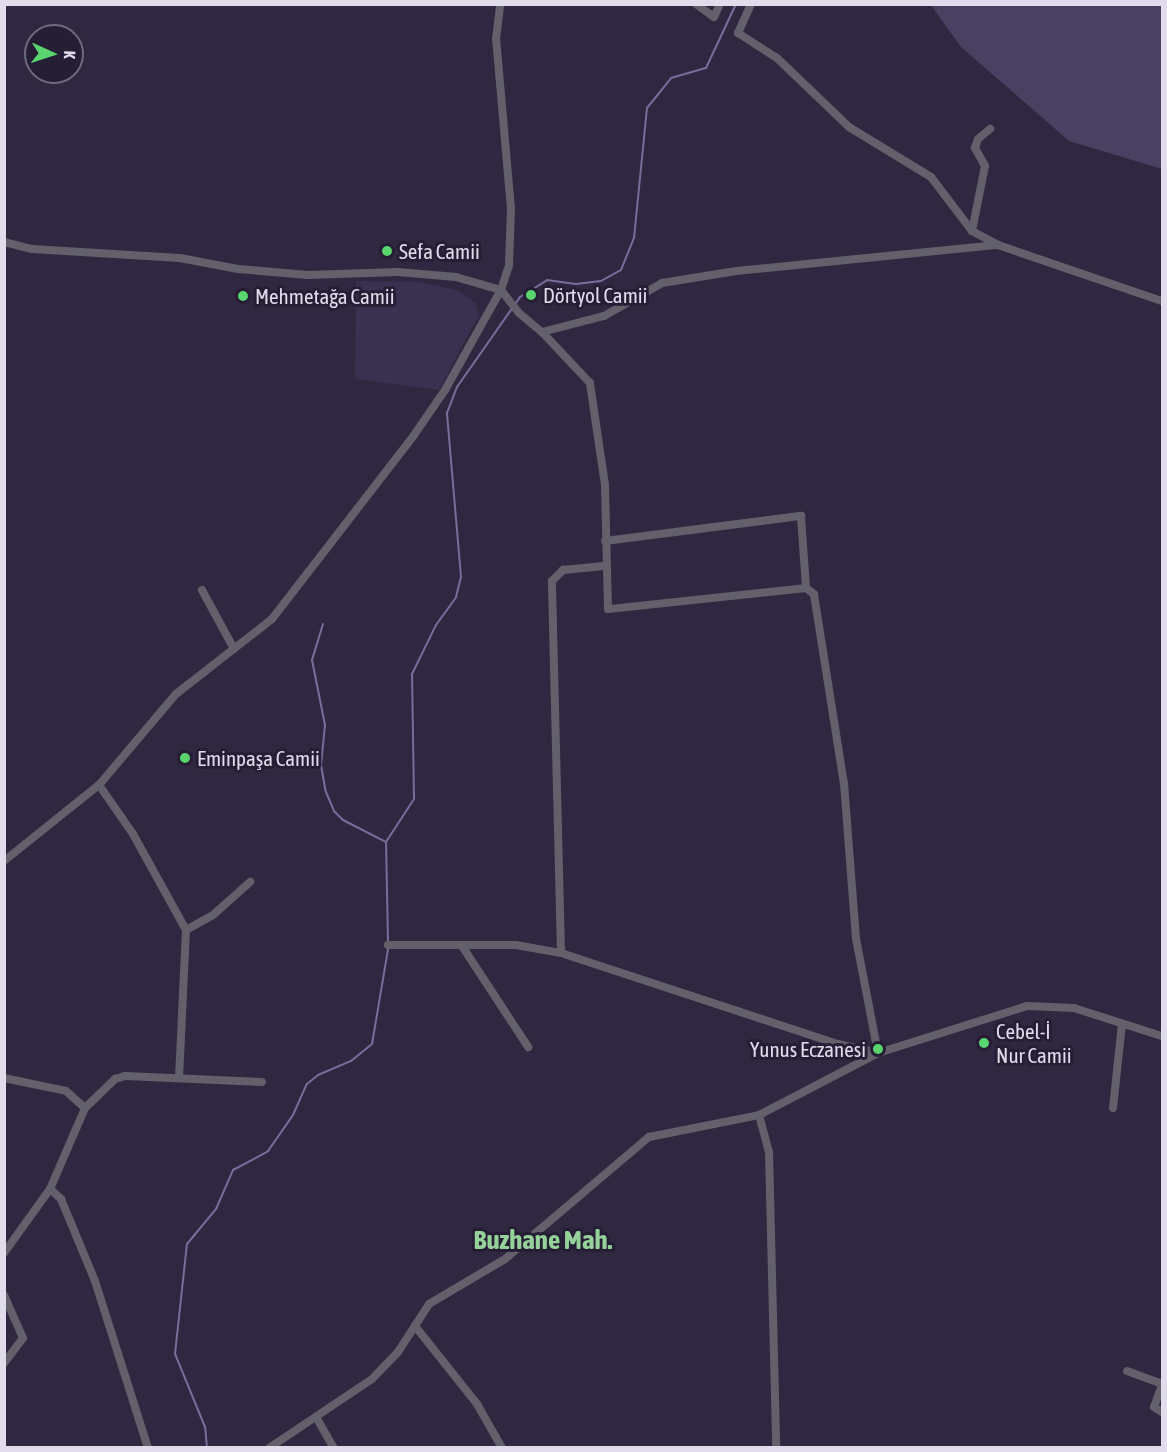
<!DOCTYPE html>
<html>
<head>
<meta charset="utf-8">
<style>
	body { margin:0 }
	#map { position:relative; width:1167px; height:1452px; overflow:hidden; background:#2f2840; font-family:"Asap Condensed",sans-serif }
	div>[style] { position:absolute }
	.built>* { inset:0; background:#39314f }
	.green>* { inset:0; background:#4a4062 }
	.stream>* { height:2px; margin:-1px; padding:0 1px; transform-origin:1px; border-radius:1px; background:#7a6d9b }
	.minor>* { height:8px; margin:-4px; padding:0 4px; transform-origin:4px; border-radius:4px; background:#63606c }
	.dots>* { width:16px; height:16px; translate:-50% -50%; box-sizing:border-box; border:3px solid #251e35; border-radius:50% }
	span { translate:-50% -50%; white-space:nowrap; text-align:center; line-height:1.15; -webkit-text-stroke:6px #251e35; paint-order:stroke }
	.poi-label { font-size:21px; color:#e0dcec }
	.left { translate:0 -50%; text-align:left }
	.right { translate:-100% -50%; text-align:right }
	.district-label { font-size:27px; color:#95d29a; font-weight:700 }
	.frame { position:absolute; inset:0; border:6px solid #e0dcec; pointer-events:none }
	.north { position:absolute; left:24px; top:24px; width:60px; height:60px; box-sizing:border-box; background:#251e35; border:2px solid #706a7e; border-radius:50%; rotate:93deg; font-size:16px; font-weight:700; line-height:24px; text-align:center; color:#e0dcec }
	.north::after { content:''; display:block; margin:auto; width:21px; height:27px; background:#5ad56e; clip-path:polygon(50% 0,100% 100%,50% 72%,0 100%) }
</style>
</head>
<body>
<div id="map">
	<div class="built">
		<i style="clip-path:polygon(356px 281px,420px 282px,456px 290px,476px 303px,479px 315px,439px 390px,355px 379px)"></i>
	</div>
	<div class="green">
		<i style="clip-path:polygon(931px 5px,1162px 5px,1162px 169px,1069px 141px,961px 47px)"></i>
	</div>
	<div class="stream">
		<i style="left:323px;top:624px;width:38px;rotate:107deg"></i>
		<i style="left:312px;top:660px;width:66px;rotate:78.7deg"></i>
		<i style="left:325px;top:725px;width:40px;rotate:95.7deg"></i>
		<i style="left:321px;top:765px;width:27px;rotate:80deg"></i>
		<i style="left:326px;top:792px;width:21px;rotate:67deg"></i>
		<i style="left:334px;top:811px;width:13px;rotate:45deg"></i>
		<i style="left:343px;top:820px;width:48px;rotate:27.1deg"></i>
		<i style="left:388px;top:943px;width:101px;rotate:-91.1deg"></i>
		<i style="left:386px;top:842px;width:51px;rotate:-56.9deg"></i>
		<i style="left:414px;top:799px;width:125px;rotate:-90.9deg"></i>
		<i style="left:412px;top:674px;width:55px;rotate:-63.9deg"></i>
		<i style="left:436px;top:625px;width:34px;rotate:-54deg"></i>
		<i style="left:456px;top:597px;width:21px;rotate:-76deg"></i>
		<i style="left:461px;top:577px;width:165px;rotate:-94.9deg"></i>
		<i style="left:447px;top:413px;width:28px;rotate:-69deg"></i>
		<i style="left:457px;top:387px;width:110px;rotate:-55deg"></i>
		<i style="left:520px;top:297px;width:32px;rotate:-32deg"></i>
		<i style="left:547px;top:280px;width:29px;rotate:8deg"></i>
		<i style="left:576px;top:284px;width:25px;rotate:-7deg"></i>
		<i style="left:601px;top:281px;width:23px;rotate:-29deg"></i>
		<i style="left:621px;top:270px;width:35px;rotate:-68deg"></i>
		<i style="left:634px;top:238px;width:131px;rotate:-84.3deg"></i>
		<i style="left:647px;top:108px;width:38px;rotate:-51deg"></i>
		<i style="left:671px;top:78px;width:36px;rotate:-16deg"></i>
		<i style="left:706px;top:68px;width:71px;rotate:-64.9deg"></i>
		<i style="left:207px;top:1448px;width:21px;rotate:-95deg"></i>
		<i style="left:205px;top:1427px;width:79px;rotate:-112.3deg"></i>
		<i style="left:175px;top:1354px;width:111px;rotate:-83.8deg"></i>
		<i style="left:187px;top:1244px;width:45px;rotate:-50.4deg"></i>
		<i style="left:216px;top:1209px;width:43px;rotate:-66.4deg"></i>
		<i style="left:233px;top:1170px;width:40px;rotate:-28deg"></i>
		<i style="left:268px;top:1151px;width:44px;rotate:-55.2deg"></i>
		<i style="left:293px;top:1115px;width:34px;rotate:-66deg"></i>
		<i style="left:307px;top:1084px;width:14px;rotate:-39deg"></i>
		<i style="left:318px;top:1075px;width:36px;rotate:-23deg"></i>
		<i style="left:351px;top:1061px;width:27px;rotate:-39deg"></i>
		<i style="left:372px;top:1044px;width:96px;rotate:-80.4deg"></i>
	</div>
	<div class="minor">
		<i style="left:696px;top:4px;width:22px;rotate:36deg"></i>
		<i style="left:714px;top:17px;width:14px;rotate:-65deg"></i>
		<i style="left:751px;top:4px;width:32px;rotate:114deg"></i>
		<i style="left:738px;top:33px;width:46px;rotate:32.7deg"></i>
		<i style="left:777px;top:58px;width:100px;rotate:43.8deg"></i>
		<i style="left:849px;top:127px;width:96px;rotate:31.4deg"></i>
		<i style="left:931px;top:177px;width:68px;rotate:52.8deg"></i>
		<i style="left:972px;top:231px;width:30px;rotate:28deg"></i>
		<i style="left:972px;top:231px;width:66px;rotate:-78.7deg"></i>
		<i style="left:985px;top:166px;width:21px;rotate:-119deg"></i>
		<i style="left:975px;top:148px;width:9px;rotate:-72deg"></i>
		<i style="left:978px;top:139px;width:16px;rotate:-40deg"></i>
		<i style="left:4px;top:242px;width:29px;rotate:14deg"></i>
		<i style="left:32px;top:249px;width:148px;rotate:3.5deg"></i>
		<i style="left:180px;top:258px;width:59px;rotate:10.7deg"></i>
		<i style="left:238px;top:269px;width:70px;rotate:4.9deg"></i>
		<i style="left:308px;top:275px;width:90px;rotate:-1.9deg"></i>
		<i style="left:398px;top:272px;width:58px;rotate:4.9deg"></i>
		<i style="left:456px;top:277px;width:47px;rotate:16.1deg"></i>
		<i style="left:501px;top:290px;width:29px;rotate:52deg"></i>
		<i style="left:519px;top:313px;width:30px;rotate:40deg"></i>
		<i style="left:542px;top:332px;width:64px;rotate:-14.5deg"></i>
		<i style="left:604px;top:316px;width:67px;rotate:-29.6deg"></i>
		<i style="left:662px;top:283px;width:75px;rotate:-9.2deg"></i>
		<i style="left:736px;top:271px;width:263px;rotate:-5.7deg"></i>
		<i style="left:998px;top:245px;width:173px;rotate:18.9deg"></i>
		<i style="left:605px;top:541px;width:198px;rotate:-7.3deg"></i>
		<i style="left:801px;top:516px;width:72px;rotate:86deg"></i>
		<i style="left:202px;top:590px;width:67px;rotate:61.5deg"></i>
		<i style="left:99px;top:785px;width:60px;rotate:55.2deg"></i>
		<i style="left:133px;top:834px;width:110px;rotate:61.1deg"></i>
		<i style="left:186px;top:930px;width:148px;rotate:92.7deg"></i>
		<i style="left:4px;top:861px;width:122px;rotate:-38.7deg"></i>
		<i style="left:99px;top:785px;width:119px;rotate:-49.8deg"></i>
		<i style="left:176px;top:694px;width:122px;rotate:-38deg"></i>
		<i style="left:272px;top:619px;width:232px;rotate:-52.3deg"></i>
		<i style="left:414px;top:435px;width:55px;rotate:-55.4deg"></i>
		<i style="left:445px;top:390px;width:115px;rotate:-60.8deg"></i>
		<i style="left:501px;top:290px;width:26px;rotate:-72deg"></i>
		<i style="left:509px;top:265px;width:56px;rotate:-88deg"></i>
		<i style="left:511px;top:209px;width:171px;rotate:-95deg"></i>
		<i style="left:496px;top:39px;width:35px;rotate:-83deg"></i>
		<i style="left:186px;top:930px;width:31px;rotate:-29deg"></i>
		<i style="left:213px;top:915px;width:50px;rotate:-41.7deg"></i>
		<i style="left:388px;top:945px;width:128px"></i>
		<i style="left:516px;top:945px;width:46px;rotate:10.1deg"></i>
		<i style="left:561px;top:953px;width:292px;rotate:18.2deg"></i>
		<i style="left:838px;top:1044px;width:41px;rotate:12.7deg"></i>
		<i style="left:878px;top:1053px;width:116px;rotate:-100.9deg"></i>
		<i style="left:856px;top:939px;width:155px;rotate:-94.4deg"></i>
		<i style="left:844px;top:784px;width:192px;rotate:-99deg"></i>
		<i style="left:814px;top:594px;width:10px;rotate:-143deg"></i>
		<i style="left:806px;top:588px;width:199px;rotate:173.9deg"></i>
		<i style="left:608px;top:609px;width:124px;rotate:-91.4deg"></i>
		<i style="left:605px;top:485px;width:103px;rotate:-98.4deg"></i>
		<i style="left:590px;top:383px;width:70px;rotate:-133.3deg"></i>
		<i style="left:462px;top:946px;width:121px;rotate:56.8deg"></i>
		<i style="left:561px;top:953px;width:372px;rotate:-91.4deg"></i>
		<i style="left:552px;top:581px;width:16px;rotate:-45deg"></i>
		<i style="left:563px;top:570px;width:41px;rotate:-5.6deg"></i>
		<i style="left:4px;top:1078px;width:63px;rotate:11.8deg"></i>
		<i style="left:66px;top:1091px;width:25px;rotate:42deg"></i>
		<i style="left:1113px;top:1108px;width:84px;rotate:-83.9deg"></i>
		<i style="left:759px;top:1115px;width:38px;rotate:75deg"></i>
		<i style="left:769px;top:1152px;width:296px;rotate:88.6deg"></i>
		<i style="left:50px;top:1189px;width:15px;rotate:42deg"></i>
		<i style="left:61px;top:1199px;width:89px;rotate:67.5deg"></i>
		<i style="left:95px;top:1281px;width:175px;rotate:72.4deg"></i>
		<i style="left:4px;top:1253px;width:79px;rotate:-54.3deg"></i>
		<i style="left:50px;top:1189px;width:88px;rotate:-66.6deg"></i>
		<i style="left:85px;top:1108px;width:42px;rotate:-44deg"></i>
		<i style="left:115px;top:1079px;width:10px;rotate:-17deg"></i>
		<i style="left:125px;top:1076px;width:137px;rotate:2.5deg"></i>
		<i style="left:4px;top:1295px;width:47px;rotate:66.2deg"></i>
		<i style="left:23px;top:1338px;width:31px;rotate:127deg"></i>
		<i style="left:415px;top:1326px;width:100px;rotate:51.5deg"></i>
		<i style="left:477px;top:1404px;width:51px;rotate:60.4deg"></i>
		<i style="left:1127px;top:1371px;width:37px;rotate:20deg"></i>
		<i style="left:1162px;top:1385px;width:23px;rotate:110deg"></i>
		<i style="left:1154px;top:1407px;width:9px;rotate:32deg"></i>
		<i style="left:316px;top:1417px;width:36px;rotate:60deg"></i>
		<i style="left:269px;top:1448px;width:124px;rotate:-33.8deg"></i>
		<i style="left:372px;top:1379px;width:37px;rotate:-46deg"></i>
		<i style="left:398px;top:1352px;width:57px;rotate:-57.1deg"></i>
		<i style="left:429px;top:1304px;width:88px;rotate:-30.6deg"></i>
		<i style="left:505px;top:1259px;width:189px;rotate:-40.3deg"></i>
		<i style="left:649px;top:1137px;width:112px;rotate:-11.3deg"></i>
		<i style="left:759px;top:1115px;width:134px;rotate:-27.5deg"></i>
		<i style="left:878px;top:1053px;width:156px;rotate:-17.5deg"></i>
		<i style="left:1027px;top:1006px;width:47px;rotate:2.4deg"></i>
		<i style="left:1074px;top:1008px;width:92px;rotate:17.7deg"></i>
	</div>
	<div class="dots">
		<i style="left:387px;top:251px;background:#5ad56e"></i>
		<i style="left:531px;top:295px;background:#5ad56e"></i>
		<i style="left:243px;top:296px;background:#5ad56e"></i>
		<i style="left:185px;top:758px;background:#5ad56e"></i>
		<i style="left:984px;top:1043px;background:#5ad56e"></i>
		<i style="left:878px;top:1049px;background:#5ad56e"></i>
	</div>
	<div class="poi-label">
		<span class="left" style="left:399px;top:251px">Sefa Camii</span>
		<span class="left" style="left:543px;top:295px">Dörtyol Camii</span>
		<span class="left" style="left:255px;top:296px">Mehmetağa Camii</span>
		<span class="left" style="left:197px;top:758px">Eminpaşa Camii</span>
		<span class="left" style="left:996px;top:1043px">Cebel-İ<br>Nur Camii</span>
		<span class="right" style="left:866px;top:1049px">Yunus Eczanesi</span>
	</div>
	<div class="district-label">
		<span style="left:543px;top:1240px">Buzhane Mah.</span>
	</div>
	<div class="frame"></div>
	<div class="north">K</div>
</div>
</body>
</html>
